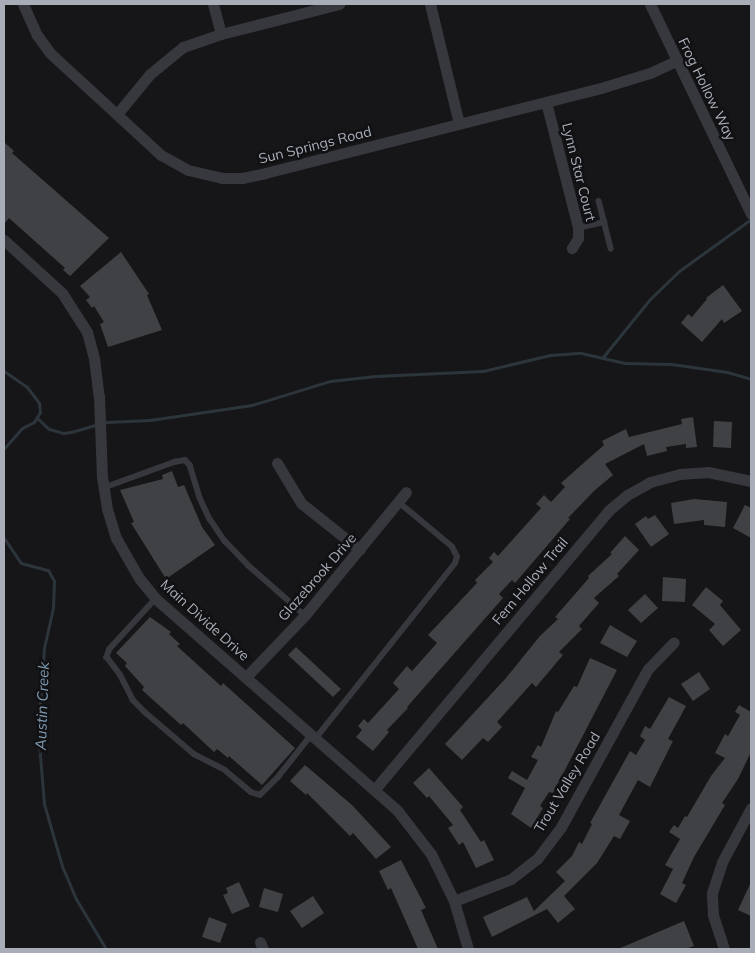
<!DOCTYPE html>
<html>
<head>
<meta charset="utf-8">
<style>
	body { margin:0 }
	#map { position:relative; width:755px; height:953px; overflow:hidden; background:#161618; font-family:Mulish,sans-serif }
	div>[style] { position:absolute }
	.stream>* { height:3px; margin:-1.5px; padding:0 1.5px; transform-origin:1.5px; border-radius:1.5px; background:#2c353c }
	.building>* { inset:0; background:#404145 }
	.lane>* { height:5.5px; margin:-2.75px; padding:0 2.75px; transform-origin:2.75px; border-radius:2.75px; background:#37383d }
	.street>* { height:11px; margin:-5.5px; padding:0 5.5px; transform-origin:5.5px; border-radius:5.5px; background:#37383d }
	span { translate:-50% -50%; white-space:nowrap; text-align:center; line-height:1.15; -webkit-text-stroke:5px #111113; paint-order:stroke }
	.street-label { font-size:14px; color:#a8adb8 }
	.water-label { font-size:15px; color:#7f9bb3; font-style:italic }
	.frame { position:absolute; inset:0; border:5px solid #a8adb8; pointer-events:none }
</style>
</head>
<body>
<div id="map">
	<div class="stream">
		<i style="left:603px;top:357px;width:75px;rotate:-51deg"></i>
		<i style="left:650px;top:299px;width:40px;rotate:-44deg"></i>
		<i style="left:679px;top:271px;width:89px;rotate:-35.8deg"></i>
		<i style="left:4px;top:371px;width:28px;rotate:35deg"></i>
		<i style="left:27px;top:387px;width:20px;rotate:53deg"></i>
		<i style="left:39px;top:403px;width:9px;rotate:84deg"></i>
		<i style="left:40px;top:412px;width:12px;rotate:121deg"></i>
		<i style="left:34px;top:422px;width:13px;rotate:153deg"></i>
		<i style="left:22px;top:428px;width:28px;rotate:131deg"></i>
		<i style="left:37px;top:418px;width:16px;rotate:43deg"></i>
		<i style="left:49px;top:429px;width:15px;rotate:16deg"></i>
		<i style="left:63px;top:433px;width:8px;rotate:-7deg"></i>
		<i style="left:71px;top:432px;width:37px;rotate:-16deg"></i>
		<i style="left:107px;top:422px;width:43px;rotate:-2.7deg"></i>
		<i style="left:150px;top:420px;width:103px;rotate:-8.4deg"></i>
		<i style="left:252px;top:405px;width:82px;rotate:-17.1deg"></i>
		<i style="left:330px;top:381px;width:46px;rotate:-6.2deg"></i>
		<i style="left:376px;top:376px;width:107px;rotate:-2.7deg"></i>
		<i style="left:483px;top:371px;width:69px;rotate:-13.4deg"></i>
		<i style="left:550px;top:355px;width:31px;rotate:-4deg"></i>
		<i style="left:581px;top:353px;width:45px;rotate:12.8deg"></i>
		<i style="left:625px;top:363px;width:46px;rotate:1.2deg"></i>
		<i style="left:671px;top:364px;width:57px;rotate:8.1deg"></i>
		<i style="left:727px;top:372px;width:25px;rotate:16deg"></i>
		<i style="left:4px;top:538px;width:30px;rotate:56deg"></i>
		<i style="left:21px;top:563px;width:28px;rotate:15deg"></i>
		<i style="left:48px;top:570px;width:13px;rotate:61deg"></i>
		<i style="left:54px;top:581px;width:27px;rotate:92deg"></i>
		<i style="left:53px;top:608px;width:41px;rotate:102.7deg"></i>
		<i style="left:44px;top:648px;width:84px;rotate:94.1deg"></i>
		<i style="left:38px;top:732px;width:72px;rotate:85.2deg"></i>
		<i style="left:44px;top:804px;width:65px;rotate:73.8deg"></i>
		<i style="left:62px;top:866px;width:36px;rotate:67deg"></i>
		<i style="left:76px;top:899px;width:58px;rotate:59deg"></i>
	</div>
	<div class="building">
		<i style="clip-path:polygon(4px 142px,14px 151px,12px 153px,109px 238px,70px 276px,63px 270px,65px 268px,9px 218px,4px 224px)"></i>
		<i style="clip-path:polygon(121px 252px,149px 294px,147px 295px,162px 330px,108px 347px,100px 324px,104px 322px,94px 306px,92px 308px,86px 300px,90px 297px,80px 286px)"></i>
		<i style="clip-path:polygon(723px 285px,742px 311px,724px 323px,722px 319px,702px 342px,681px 323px,688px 314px,692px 317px,707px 299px,706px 298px)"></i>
		<i style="clip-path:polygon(693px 417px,697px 447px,686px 448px,686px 444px,666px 447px,667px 451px,647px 456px,644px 444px,605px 464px,613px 475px,595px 490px,568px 518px,570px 519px,515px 583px,512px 580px,499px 594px,503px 598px,407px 707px,408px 708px,387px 730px,389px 732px,373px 751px,356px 737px,362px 730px,358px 726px,364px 719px,368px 723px,399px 689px,393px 683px,396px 679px,407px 666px,412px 671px,437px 643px,428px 635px,477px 583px,475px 580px,493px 562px,489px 558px,494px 552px,498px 556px,541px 508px,536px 504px,544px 495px,551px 502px,565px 487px,561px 483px,604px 445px,602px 441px,626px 429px,629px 437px,682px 424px,681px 419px)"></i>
		<i style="clip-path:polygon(714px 421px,732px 422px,731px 448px,713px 447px)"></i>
		<i style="clip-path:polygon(172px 471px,178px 487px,184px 485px,202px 527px,215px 545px,166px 579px,131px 523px,134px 522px,120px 490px,163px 479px,162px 475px)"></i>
		<i style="clip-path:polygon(694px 499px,727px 502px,725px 527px,704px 525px,704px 520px,674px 524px,671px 503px)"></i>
		<i style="clip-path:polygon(745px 505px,751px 508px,751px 538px,733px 528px)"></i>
		<i style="clip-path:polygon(655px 515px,669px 534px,651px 547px,635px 524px,646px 516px,648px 519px)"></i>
		<i style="clip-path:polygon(625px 536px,639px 550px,617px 574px,619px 576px,594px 598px,599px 603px,579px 626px,582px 629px,559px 652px,563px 655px,536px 687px,532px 683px,497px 722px,502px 727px,488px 742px,483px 738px,462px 760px,445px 744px,506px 678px,540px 636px,558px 619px,555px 617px,589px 578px,588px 576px,612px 554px,610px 553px)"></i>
		<i style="clip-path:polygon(663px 577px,686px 579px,685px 602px,662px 601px)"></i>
		<i style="clip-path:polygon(706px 587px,723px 601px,720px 605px,741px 630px,723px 646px,709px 630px,715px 624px,692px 605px)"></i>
		<i style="clip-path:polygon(645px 594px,658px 608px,641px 623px,628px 610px)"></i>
		<i style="clip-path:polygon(150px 617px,171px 632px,169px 634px,180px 644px,177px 646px,221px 686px,223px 683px,295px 748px,262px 785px,229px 756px,228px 758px,217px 749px,214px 752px,183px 723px,181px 725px,142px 690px,144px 687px,125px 666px,127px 663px,116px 653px)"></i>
		<i style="clip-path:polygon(610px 625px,637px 641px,627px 657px,600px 643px)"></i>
		<i style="clip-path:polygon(296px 647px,341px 689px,333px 697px,288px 655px)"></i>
		<i style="clip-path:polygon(590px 658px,617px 670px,553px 793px,549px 792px,540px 806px,543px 808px,531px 828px,511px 814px,525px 788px,508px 778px,512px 771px,527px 780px,538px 760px,531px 757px,538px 745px,541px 747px,556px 711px,558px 712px,574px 686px,577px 687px)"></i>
		<i style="clip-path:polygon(699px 672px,710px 689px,693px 701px,681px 684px)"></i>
		<i style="clip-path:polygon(669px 697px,686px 706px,668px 739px,673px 741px,650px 787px,638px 780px,619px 815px,630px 821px,620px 839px,614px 836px,597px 863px,564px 896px,575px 909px,558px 923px,547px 909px,492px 937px,483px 917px,527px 897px,534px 911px,565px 881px,556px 872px,572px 856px,579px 842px,582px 844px,592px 824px,590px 823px,630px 751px,636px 755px,645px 740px,640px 736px,645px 726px,650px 729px)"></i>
		<i style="clip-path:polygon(739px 705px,751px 712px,751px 752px,738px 779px,722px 803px,725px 805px,694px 857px,682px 883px,686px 885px,676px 903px,660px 894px,673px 869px,665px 865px,680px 839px,669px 832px,674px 825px,678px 828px,685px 816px,687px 817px,711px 776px,725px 758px,715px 753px,725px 734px,728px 736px,740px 715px,735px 712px)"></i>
		<i style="clip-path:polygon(305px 765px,352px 805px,391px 847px,376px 859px,353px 833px,350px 836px,307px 793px,306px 795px,290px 781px)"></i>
		<i style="clip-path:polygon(429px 768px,463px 807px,460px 810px,481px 842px,484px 840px,494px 860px,476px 868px,463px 842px,459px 845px,448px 828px,453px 825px,429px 796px,427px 798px,413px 783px)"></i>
		<i style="clip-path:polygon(401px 860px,426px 908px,421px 910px,438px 949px,418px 949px,391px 888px,388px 890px,379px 871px)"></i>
		<i style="clip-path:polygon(239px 882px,250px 906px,232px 914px,223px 895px,228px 893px,226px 888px)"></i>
		<i style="clip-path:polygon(751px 882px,751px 916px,738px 910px)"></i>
		<i style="clip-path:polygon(264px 888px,283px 894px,278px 912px,259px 907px)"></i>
		<i style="clip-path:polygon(313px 896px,324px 913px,302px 928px,290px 911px)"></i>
		<i style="clip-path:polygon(209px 917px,227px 924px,220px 943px,202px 937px)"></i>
		<i style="clip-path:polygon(684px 921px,694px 946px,685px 949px,618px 949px)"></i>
	</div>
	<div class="lane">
		<i style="left:599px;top:201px;width:49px;rotate:75.7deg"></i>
		<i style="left:578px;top:228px;width:27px;rotate:-13deg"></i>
		<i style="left:103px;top:488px;width:76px;rotate:-20.1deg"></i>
		<i style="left:174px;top:462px;width:11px;rotate:-10deg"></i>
		<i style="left:185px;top:460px;width:7px;rotate:45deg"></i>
		<i style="left:190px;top:465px;width:34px;rotate:73deg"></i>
		<i style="left:200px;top:498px;width:23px;rotate:65deg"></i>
		<i style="left:210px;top:519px;width:27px;rotate:56deg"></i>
		<i style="left:225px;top:541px;width:33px;rotate:46deg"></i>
		<i style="left:248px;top:565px;width:76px;rotate:41.3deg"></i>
		<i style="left:156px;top:599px;width:68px;rotate:132.6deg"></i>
		<i style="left:110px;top:649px;width:9px;rotate:111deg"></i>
		<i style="left:107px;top:657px;width:21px;rotate:53deg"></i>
		<i style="left:120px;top:674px;width:29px;rotate:63deg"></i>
		<i style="left:133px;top:700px;width:17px;rotate:45deg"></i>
		<i style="left:145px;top:712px;width:65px;rotate:40.6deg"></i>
		<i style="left:194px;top:754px;width:35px;rotate:27deg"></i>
		<i style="left:225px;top:770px;width:34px;rotate:40deg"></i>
		<i style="left:251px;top:792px;width:9px;rotate:18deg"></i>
		<i style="left:260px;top:795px;width:25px;rotate:-45deg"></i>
		<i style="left:278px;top:777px;width:55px;rotate:-51.7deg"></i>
		<i style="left:316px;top:738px;width:223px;rotate:-51.5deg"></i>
		<i style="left:455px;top:563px;width:6px;rotate:-72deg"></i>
		<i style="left:457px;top:557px;width:11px;rotate:-117deg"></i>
		<i style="left:452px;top:547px;width:70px;rotate:-140.2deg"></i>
	</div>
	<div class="street">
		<i style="left:23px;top:4px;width:34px;rotate:66deg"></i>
		<i style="left:37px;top:35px;width:22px;rotate:54deg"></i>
		<i style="left:50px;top:53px;width:151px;rotate:42.6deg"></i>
		<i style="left:161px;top:155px;width:31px;rotate:29deg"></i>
		<i style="left:188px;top:170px;width:35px;rotate:13deg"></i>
		<i style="left:222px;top:178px;width:20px"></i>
		<i style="left:242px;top:178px;width:24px;rotate:-12deg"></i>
		<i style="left:265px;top:173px;width:347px;rotate:-14.2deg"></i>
		<i style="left:601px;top:88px;width:51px;rotate:-17deg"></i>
		<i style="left:650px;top:73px;width:29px;rotate:-25deg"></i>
		<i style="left:213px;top:4px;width:31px;rotate:75deg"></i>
		<i style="left:430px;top:4px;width:123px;rotate:76.4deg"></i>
		<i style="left:650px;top:4px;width:233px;rotate:64.3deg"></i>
		<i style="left:546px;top:102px;width:130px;rotate:75.7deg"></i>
		<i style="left:578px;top:228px;width:10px;rotate:90deg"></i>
		<i style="left:578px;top:238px;width:12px;rotate:121deg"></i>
		<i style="left:118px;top:113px;width:50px;rotate:-50.6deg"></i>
		<i style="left:150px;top:74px;width:43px;rotate:-39.3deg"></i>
		<i style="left:183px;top:47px;width:40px;rotate:-18.9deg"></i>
		<i style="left:221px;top:34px;width:122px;rotate:-14.3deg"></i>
		<i style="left:4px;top:240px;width:79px;rotate:42.4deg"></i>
		<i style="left:62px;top:293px;width:46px;rotate:57.3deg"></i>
		<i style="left:87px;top:332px;width:27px;rotate:75deg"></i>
		<i style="left:94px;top:358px;width:38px;rotate:83deg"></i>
		<i style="left:99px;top:396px;width:81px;rotate:87.9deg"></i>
		<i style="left:102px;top:477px;width:32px;rotate:81deg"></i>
		<i style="left:107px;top:509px;width:30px;rotate:73deg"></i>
		<i style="left:116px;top:538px;width:46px;rotate:60.1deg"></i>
		<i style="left:139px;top:578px;width:27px;rotate:51deg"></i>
		<i style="left:156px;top:599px;width:320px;rotate:41.2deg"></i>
		<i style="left:397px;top:810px;width:56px;rotate:52.3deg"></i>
		<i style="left:431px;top:854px;width:52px;rotate:63.9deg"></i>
		<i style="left:454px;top:901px;width:50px;rotate:73.7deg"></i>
		<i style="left:277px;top:463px;width:47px;rotate:59deg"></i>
		<i style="left:301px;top:503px;width:75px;rotate:38.5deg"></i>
		<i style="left:246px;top:677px;width:86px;rotate:-46.4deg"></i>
		<i style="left:305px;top:615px;width:159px;rotate:-50.6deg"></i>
		<i style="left:375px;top:789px;width:363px;rotate:-50deg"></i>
		<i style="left:608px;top:511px;width:25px;rotate:-40deg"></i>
		<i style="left:627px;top:495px;width:26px;rotate:-29deg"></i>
		<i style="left:650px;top:482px;width:31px;rotate:-15deg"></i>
		<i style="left:680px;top:474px;width:28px;rotate:-4deg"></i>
		<i style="left:708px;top:472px;width:44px;rotate:11.8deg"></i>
		<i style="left:454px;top:901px;width:61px;rotate:-21.1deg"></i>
		<i style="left:511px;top:879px;width:33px;rotate:-38deg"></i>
		<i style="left:537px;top:859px;width:40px;rotate:-53deg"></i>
		<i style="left:561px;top:827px;width:180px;rotate:-61.2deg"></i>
		<i style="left:648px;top:669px;width:37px;rotate:-46deg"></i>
		<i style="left:260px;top:942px;width:8px;rotate:67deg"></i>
		<i style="left:724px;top:949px;width:36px;rotate:-108deg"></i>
		<i style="left:713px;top:915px;width:22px;rotate:-93deg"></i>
		<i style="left:712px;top:893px;width:33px;rotate:-72deg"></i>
		<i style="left:722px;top:862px;width:61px;rotate:-61.8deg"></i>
	</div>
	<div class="street-label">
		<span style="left:707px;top:89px;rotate:64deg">Frog Hollow Way</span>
		<span style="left:315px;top:145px;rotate:-14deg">Sun Springs Road</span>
		<span style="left:579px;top:172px;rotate:76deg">Lynn Star Court</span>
		<span style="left:317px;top:577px;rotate:-49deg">Glazebrook Drive</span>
		<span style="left:530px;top:581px;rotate:-50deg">Fern Hollow Trail</span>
		<span style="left:205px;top:620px;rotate:42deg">Main Divide Drive</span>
		<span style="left:567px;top:782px;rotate:-59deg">Trout Valley Road</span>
	</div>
	<div class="water-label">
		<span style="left:42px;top:706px;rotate:-88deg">Austin Creek</span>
	</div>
	<div class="frame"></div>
</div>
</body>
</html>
